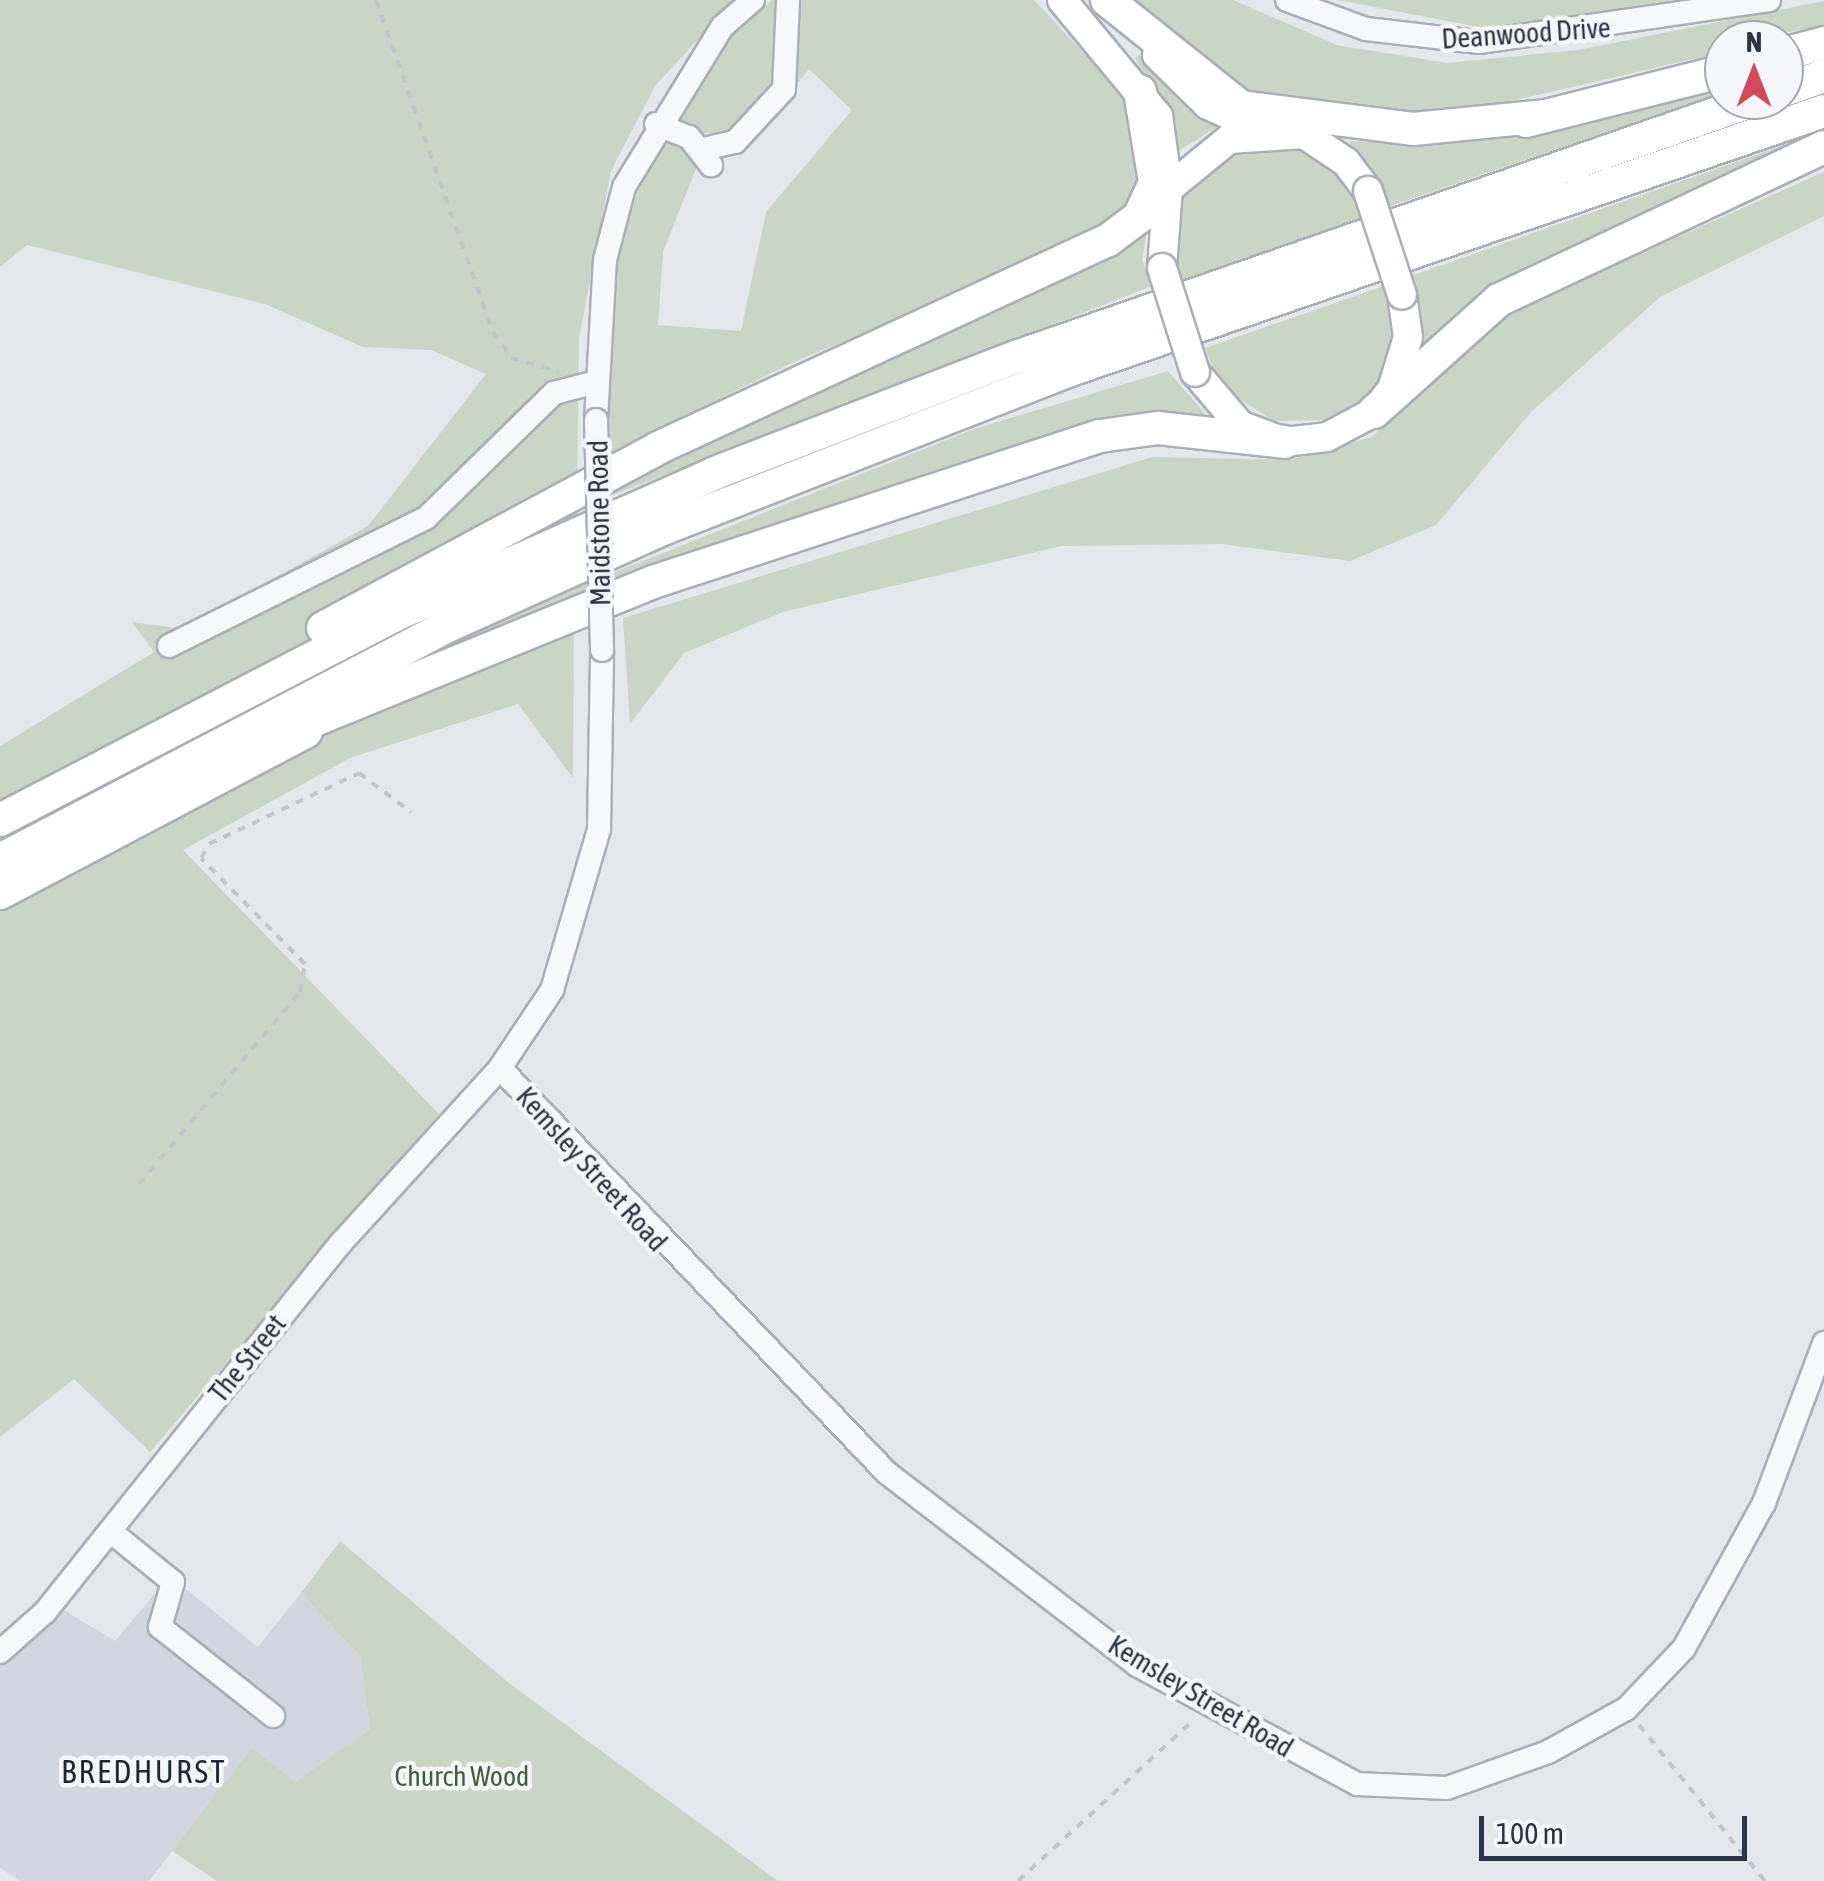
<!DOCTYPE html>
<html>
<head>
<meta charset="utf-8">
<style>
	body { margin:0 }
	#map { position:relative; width:1824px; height:1881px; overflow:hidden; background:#e4e7ec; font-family:"Asap Condensed",sans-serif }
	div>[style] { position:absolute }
	.built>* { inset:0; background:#d2d6de }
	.green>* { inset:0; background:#c9d6c5 }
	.path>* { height:4px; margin-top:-2px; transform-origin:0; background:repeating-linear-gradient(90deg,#c2c5cb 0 8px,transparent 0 16px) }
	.roads { filter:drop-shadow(2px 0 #a9aeb7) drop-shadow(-2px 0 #a9aeb7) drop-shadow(0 2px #a9aeb7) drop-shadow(0 -2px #a9aeb7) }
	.minor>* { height:22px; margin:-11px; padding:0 11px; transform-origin:11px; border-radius:11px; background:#f7f8fa }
	.major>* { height:28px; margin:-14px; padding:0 14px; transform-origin:14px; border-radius:14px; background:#fff }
	.highway>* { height:32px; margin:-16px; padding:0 16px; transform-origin:16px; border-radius:16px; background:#fff }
	.bridges { filter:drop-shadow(2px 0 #a9aeb7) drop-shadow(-2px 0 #a9aeb7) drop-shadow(0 2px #a9aeb7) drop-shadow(0 -2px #a9aeb7) }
	.minor-bridge>* { height:22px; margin:-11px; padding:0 11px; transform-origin:11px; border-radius:11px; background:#f7f8fa }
	.major-bridge>* { height:28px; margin:-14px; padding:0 14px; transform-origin:14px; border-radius:14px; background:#fff }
	span { translate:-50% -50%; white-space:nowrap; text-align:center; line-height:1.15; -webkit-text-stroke:9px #f4f6f9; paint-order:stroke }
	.street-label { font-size:28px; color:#2b3445 }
	.park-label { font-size:28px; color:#3f6138 }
	.quarter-label { font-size:32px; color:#1d2536; letter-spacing:2.5px }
	.north { position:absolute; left:1704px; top:20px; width:100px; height:100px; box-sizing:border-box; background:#f4f6f9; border:2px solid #a4a8b1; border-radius:50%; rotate:0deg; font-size:28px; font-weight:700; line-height:40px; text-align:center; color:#2b3445 }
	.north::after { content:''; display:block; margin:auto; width:35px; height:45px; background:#d1495b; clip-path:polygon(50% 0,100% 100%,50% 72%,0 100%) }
	.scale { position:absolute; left:1479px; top:1816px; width:268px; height:45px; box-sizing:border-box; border:5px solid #2b3445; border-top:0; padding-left:12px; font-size:30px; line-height:35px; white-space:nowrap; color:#2b3445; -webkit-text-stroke:8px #f4f6f9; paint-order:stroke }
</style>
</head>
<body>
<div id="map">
	<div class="built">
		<i style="clip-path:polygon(170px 1576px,258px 1647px,301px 1593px,360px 1656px,370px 1729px,295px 1782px,252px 1749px,149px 1881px,20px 1881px,0 1868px,0 1663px,62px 1609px,115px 1641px)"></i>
	</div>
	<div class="green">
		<i style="clip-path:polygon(0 0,734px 0,655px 86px,611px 171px,579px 338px,577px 499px,1125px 250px,1147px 231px,1142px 260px,1152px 286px,577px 509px,575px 588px,974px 429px,1168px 371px,1207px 416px,1113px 416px,574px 598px,573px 778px,518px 704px,350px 758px,183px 850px,439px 1114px,150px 1452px,74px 1379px,0 1437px,0 746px,154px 652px,132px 622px,184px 629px,368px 526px,486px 374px,431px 350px,363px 347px,265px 304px,27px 245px,0 267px)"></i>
		<i style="clip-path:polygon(772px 0,781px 0,775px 84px,729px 135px,690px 132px,676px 117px,726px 40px)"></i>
		<i style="clip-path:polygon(799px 0,1034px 0,1127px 99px,1151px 159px,1116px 227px,792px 363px,608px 454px,613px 264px,649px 158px,659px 143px,676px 141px,700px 159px,663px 252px,658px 325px,741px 331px,766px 212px,852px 110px,809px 69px,795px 86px)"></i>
		<i style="clip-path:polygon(1129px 0,1233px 0,1337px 45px,1447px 63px,1578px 50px,1824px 1px,1824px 27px,1724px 40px,1724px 52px,1437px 118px,1256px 102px)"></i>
		<i style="clip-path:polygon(1338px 0,1672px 0,1489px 29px)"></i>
		<i style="clip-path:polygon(1144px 51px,1225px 122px,1175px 153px,1166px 113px,1135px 58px)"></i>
		<i style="clip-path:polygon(1724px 77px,1724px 92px,1387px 207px,1349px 141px,1445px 144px)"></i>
		<i style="clip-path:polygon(1824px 131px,1824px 142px,1422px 358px,1411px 276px)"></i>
		<i style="clip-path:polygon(1292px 140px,1341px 173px,1363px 219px,1182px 280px,1173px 247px,1183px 193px,1236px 145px)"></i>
		<i style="clip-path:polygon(1824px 172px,1824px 216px,1660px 297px,1531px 412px,1436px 525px,1350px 561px,1222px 544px,1061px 546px,783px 612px,684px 653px,630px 724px,623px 618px,1153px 457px,1290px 460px,1372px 437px,1493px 319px)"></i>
		<i style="clip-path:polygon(1387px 285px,1397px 337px,1390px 367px,1372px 396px,1337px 420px,1274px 421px,1221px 387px,1205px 348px)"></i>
		<i style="clip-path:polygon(340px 1541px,509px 1683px,778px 1881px,217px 1881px,172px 1851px,252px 1748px,295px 1782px,370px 1729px,360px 1656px,301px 1593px)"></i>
	</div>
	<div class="path">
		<i style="left:376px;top:0;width:352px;rotate:70.6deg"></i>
		<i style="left:493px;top:332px;width:32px;rotate:55deg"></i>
		<i style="left:511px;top:358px;width:49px;rotate:15.5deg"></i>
		<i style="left:139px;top:1184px;width:251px;rotate:-50deg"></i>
		<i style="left:300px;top:992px;width:28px;rotate:-80deg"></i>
		<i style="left:305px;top:964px;width:148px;rotate:-134.5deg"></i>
		<i style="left:201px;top:858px;width:16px;rotate:-60deg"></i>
		<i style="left:209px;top:844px;width:166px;rotate:-25.3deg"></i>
		<i style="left:359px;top:773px;width:65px;rotate:36.9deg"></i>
		<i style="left:1639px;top:1725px;width:201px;rotate:51.1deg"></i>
		<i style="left:1018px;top:1881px;width:239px;rotate:-42.5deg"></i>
	</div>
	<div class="roads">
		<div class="minor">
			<i style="left:1287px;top:0;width:84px;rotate:20.2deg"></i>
			<i style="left:1366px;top:29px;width:114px;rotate:6.6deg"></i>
			<i style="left:1479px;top:42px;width:293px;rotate:-8.2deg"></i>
			<i style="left:656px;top:124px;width:35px;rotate:22deg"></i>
			<i style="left:689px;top:137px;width:36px;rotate:52deg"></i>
			<i style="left:704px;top:149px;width:32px;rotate:-13deg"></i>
			<i style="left:735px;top:142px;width:72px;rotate:-47.2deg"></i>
			<i style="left:784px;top:89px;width:89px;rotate:-87.4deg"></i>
			<i style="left:596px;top:420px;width:160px;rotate:-86.8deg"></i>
			<i style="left:605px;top:260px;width:75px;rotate:-75.4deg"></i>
			<i style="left:624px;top:187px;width:188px;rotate:-58.5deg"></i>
			<i style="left:722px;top:27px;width:41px;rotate:-41.1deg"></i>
			<i style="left:169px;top:646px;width:287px;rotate:-26.5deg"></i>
			<i style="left:426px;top:518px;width:179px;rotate:-44.3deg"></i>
			<i style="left:554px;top:393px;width:43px;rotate:-14.7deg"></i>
			<i style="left:500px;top:1068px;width:560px;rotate:46.3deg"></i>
			<i style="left:887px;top:1473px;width:315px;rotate:37.5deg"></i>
			<i style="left:1137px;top:1665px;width:250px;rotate:28.4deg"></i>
			<i style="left:1357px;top:1784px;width:90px;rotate:2.5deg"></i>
			<i style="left:1447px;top:1788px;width:107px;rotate:-19.6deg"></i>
			<i style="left:1548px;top:1752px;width:89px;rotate:-28.9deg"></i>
			<i style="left:1626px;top:1709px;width:84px;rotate:-46.4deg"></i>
			<i style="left:1684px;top:1648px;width:166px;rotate:-61.1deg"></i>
			<i style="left:1764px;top:1503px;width:171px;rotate:-69.4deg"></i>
			<i style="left:110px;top:1531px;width:81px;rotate:39deg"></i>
			<i style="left:173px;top:1582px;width:47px;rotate:106.1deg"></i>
			<i style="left:160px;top:1627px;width:144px;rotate:38.2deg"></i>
			<i style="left:0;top:1652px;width:60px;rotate:-41.6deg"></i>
			<i style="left:45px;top:1612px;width:472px;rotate:-51.3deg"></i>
			<i style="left:340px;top:1244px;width:238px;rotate:-47.7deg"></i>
			<i style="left:500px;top:1068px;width:94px;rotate:-56.3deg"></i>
			<i style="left:552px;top:990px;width:168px;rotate:-73.7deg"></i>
			<i style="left:599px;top:829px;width:179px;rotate:-89deg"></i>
		</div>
		<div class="major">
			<i style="left:1062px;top:0;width:151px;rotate:50.4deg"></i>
			<i style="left:1158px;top:116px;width:73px;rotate:82.1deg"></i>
			<i style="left:1157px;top:55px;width:71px;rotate:44.4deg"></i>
			<i style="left:1208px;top:105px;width:60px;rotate:24.4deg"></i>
			<i style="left:1162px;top:268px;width:79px;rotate:-85.7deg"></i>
			<i style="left:1168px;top:189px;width:79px;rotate:-39.3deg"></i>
			<i style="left:1229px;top:139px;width:75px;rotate:-3.8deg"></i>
			<i style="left:1304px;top:134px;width:50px;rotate:33.7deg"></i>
			<i style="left:1346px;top:162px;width:36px;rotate:53deg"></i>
			<i style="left:1195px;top:372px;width:70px;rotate:49.7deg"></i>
			<i style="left:1240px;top:425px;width:47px;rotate:21.1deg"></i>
			<i style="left:1284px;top:442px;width:43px;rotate:-6.6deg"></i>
			<i style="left:1327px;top:437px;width:53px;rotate:-28deg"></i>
			<i style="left:1374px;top:412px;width:29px;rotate:-52deg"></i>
			<i style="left:1392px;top:389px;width:54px;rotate:-72.9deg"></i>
			<i style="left:1408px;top:337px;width:42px;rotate:-98.1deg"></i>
		</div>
		<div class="highway">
			<i style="left:1107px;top:0;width:171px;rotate:38.6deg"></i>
			<i style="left:1241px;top:107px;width:173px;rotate:7.3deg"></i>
			<i style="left:1413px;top:129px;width:134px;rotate:-5.6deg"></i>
			<i style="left:1784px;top:54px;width:41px;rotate:-15.4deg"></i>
			<i style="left:1784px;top:90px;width:42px;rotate:-19.3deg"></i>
			<i style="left:1526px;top:121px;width:204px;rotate:-14.2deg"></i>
			<i style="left:1374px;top:412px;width:168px;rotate:-41.9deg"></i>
			<i style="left:1499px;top:300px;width:359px;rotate:-25.2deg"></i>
			<i style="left:323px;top:628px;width:380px;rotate:-28.2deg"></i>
			<i style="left:658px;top:448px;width:494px;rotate:-24.8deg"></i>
			<i style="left:1107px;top:241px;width:40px;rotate:-37deg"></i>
			<i style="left:1139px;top:217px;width:38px;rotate:-65deg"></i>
			<i style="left:1155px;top:182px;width:92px;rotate:-99.4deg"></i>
			<i style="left:283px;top:733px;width:400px;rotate:-22.2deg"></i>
			<i style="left:653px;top:582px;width:470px;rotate:-18.1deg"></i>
			<i style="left:1100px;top:436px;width:59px;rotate:-7.9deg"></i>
			<i style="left:1158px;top:428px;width:127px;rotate:6.3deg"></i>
			<i style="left:0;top:820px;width:443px;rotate:-27.4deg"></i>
			<i style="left:393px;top:616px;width:352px;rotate:-23.9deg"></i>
			<i style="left:715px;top:473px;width:326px;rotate:-21.1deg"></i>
			<i style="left:1019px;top:356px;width:779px;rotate:-19.18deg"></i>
			<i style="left:0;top:860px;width:498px;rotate:-27.6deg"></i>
			<i style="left:441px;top:629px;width:246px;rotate:-24.3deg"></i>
			<i style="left:665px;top:528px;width:438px;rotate:-21.3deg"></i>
			<i style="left:1073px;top:369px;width:794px;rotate:-18.96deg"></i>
			<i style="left:0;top:893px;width:346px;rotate:-27.8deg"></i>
		</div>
	</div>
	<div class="bridges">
		<div class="minor-bridge">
			<i style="left:596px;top:420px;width:230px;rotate:88.5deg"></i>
		</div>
		<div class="major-bridge">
			<i style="left:1368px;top:191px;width:109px;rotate:71.9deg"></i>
			<i style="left:1162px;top:268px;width:109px;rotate:72.4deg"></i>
		</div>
	</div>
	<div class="street-label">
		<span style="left:1526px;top:33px;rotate:-4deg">Deanwood Drive</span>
		<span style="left:599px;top:523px;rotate:-91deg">Maidstone Road</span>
		<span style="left:592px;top:1169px;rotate:48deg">Kemsley Street Road</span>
		<span style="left:247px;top:1358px;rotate:-51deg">The Street</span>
		<span style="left:1201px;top:1696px;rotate:31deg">Kemsley Street Road</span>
	</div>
	<div class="park-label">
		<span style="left:462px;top:1776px">Church Wood</span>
	</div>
	<div class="quarter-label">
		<span style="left:144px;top:1772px">BREDHURST</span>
	</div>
	<div class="north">N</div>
	<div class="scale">100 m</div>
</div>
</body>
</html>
